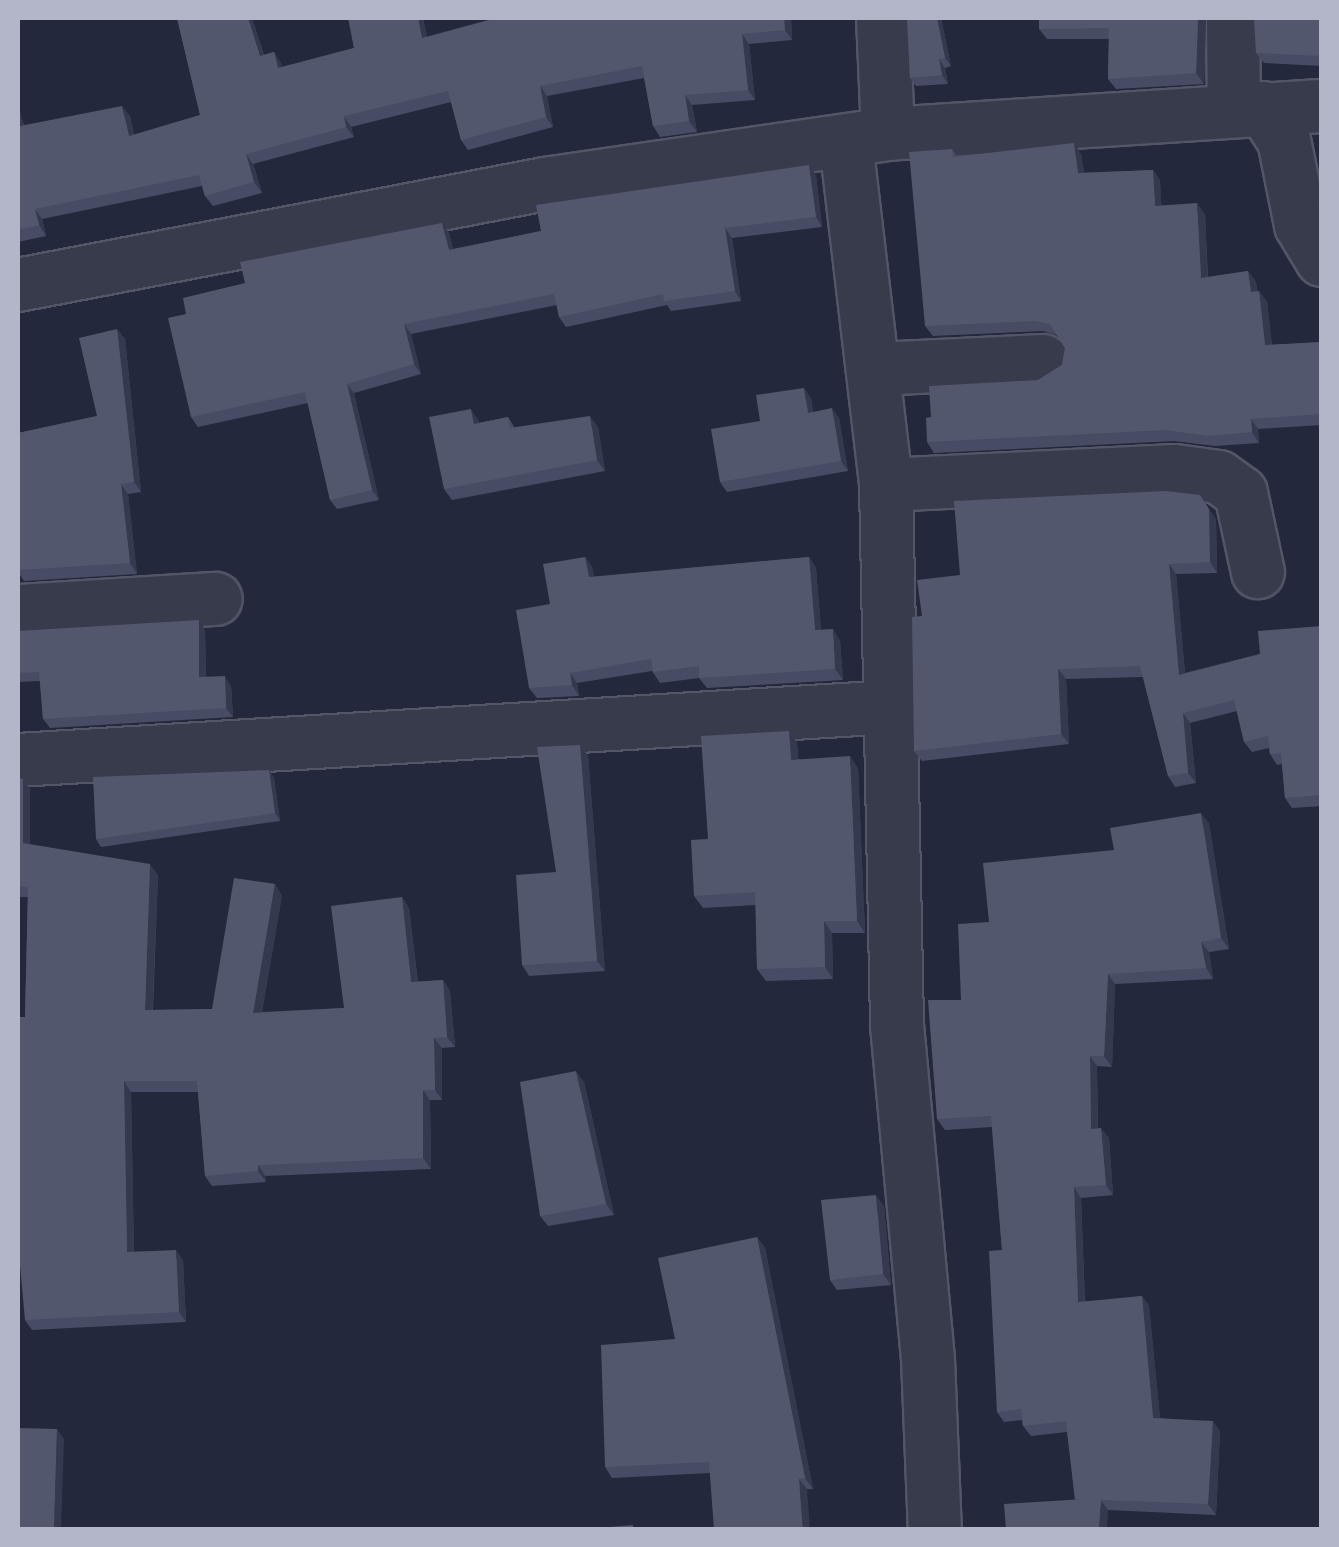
<!DOCTYPE html>
<html>
<head>
<meta charset="utf-8">
<style>
	body { margin:0 }
	#map { position:relative; width:1339px; height:1547px; overflow:hidden; background:#23283c; font-family:"PT Sans",sans-serif }
	div>[style] { position:absolute }
	.roads { filter:drop-shadow(2px 0 #525667) drop-shadow(-2px 0 #525667) drop-shadow(0 2px #525667) drop-shadow(0 -2px #525667) }
	.minor>* { height:52px; margin:-26px; padding:0 26px; transform-origin:26px; border-radius:26px; background:#373b4c }
	.wall>* { inset:0; background:#474c64 }
	.shaded-wall>* { inset:0; background:#34394f }
	.building>* { inset:0; background:#53576e }
	span { translate:-50% -50%; white-space:nowrap; text-align:center; line-height:1.15; -webkit-text-stroke:9px #1c2031; paint-order:stroke }
	.frame { position:absolute; inset:0; border:20px solid #b3b6c8; pointer-events:none }
</style>
</head>
<body>
<div id="map">
	<div class="roads">
		<div class="minor">
			<i style="left:883px;top:18px;width:116px;rotate:87.5deg"></i>
			<i style="left:1233px;top:18px;width:92px;rotate:89.4deg"></i>
			<i style="left:1263px;top:108px;width:38px;rotate:57deg"></i>
			<i style="left:1284px;top:140px;width:87px;rotate:78.7deg"></i>
			<i style="left:1301px;top:225px;width:41px;rotate:59deg"></i>
			<i style="left:846px;top:143px;width:344px;rotate:83.3deg"></i>
			<i style="left:886px;top:485px;width:540px;rotate:88.83deg"></i>
			<i style="left:897px;top:1025px;width:335px;rotate:84.7deg"></i>
			<i style="left:928px;top:1359px;width:171px;rotate:87.7deg"></i>
			<i style="left:18px;top:285px;width:537px;rotate:-10.85deg"></i>
			<i style="left:545px;top:184px;width:347px;rotate:-8.3deg"></i>
			<i style="left:888px;top:134px;width:435px;rotate:-3.7deg"></i>
			<i style="left:877px;top:369px;width:166px;rotate:-2.8deg"></i>
			<i style="left:886px;top:485px;width:289px;rotate:-2.8deg"></i>
			<i style="left:1175px;top:471px;width:44px;rotate:7.8deg"></i>
			<i style="left:1219px;top:477px;width:27px;rotate:36deg"></i>
			<i style="left:1241px;top:493px;width:81px;rotate:77.9deg"></i>
			<i style="left:18px;top:611px;width:198px;rotate:-3.5deg"></i>
			<i style="left:18px;top:760px;width:876px;rotate:-3.47deg"></i>
		</div>
	</div>
	<div class="wall">
		<i style="clip-path:polygon(177px 18px,252px 18px,264px 55px,274px 52px,282px 67px,354px 48px,349px 18px,423px 18px,427px 37px,791px 18px,792px 40px,749px 44px,755px 100px,692px 105px,697px 132px,660px 137px,653px 126px,644px 78px,547px 96px,553px 127px,468px 150px,461px 140px,451px 102px,351px 127px,354px 137px,253px 164px,262px 193px,213px 206px,205px 196px,202px 186px,42px 219px,46px 236px,18px 242px,18px 107px,24px 125px,130px 116px,134px 135px,200px 115px)"></i>
		<i style="clip-path:polygon(907px 18px,941px 18px,951px 66px,945px 68px,948px 84px,916px 86px,910px 78px)"></i>
		<i style="clip-path:polygon(1206px 18px,1204px 84px,1116px 89px,1108px 79px,1109px 39px,1047px 39px,1039px 29px)"></i>
		<i style="clip-path:polygon(1322px 18px,1322px 66px,1264px 63px,1256px 53px)"></i>
		<i style="clip-path:polygon(952px 149px,957px 156px,1081px 154px,1084px 173px,1153px 170px,1160px 180px,1161px 205px,1205px 214px,1208px 277px,1248px 271px,1256px 282px,1257px 291px,1259px 291px,1267px 302px,1272px 345px,1322px 342px,1322px 425px,1258px 429px,1259px 443px,1215px 446px,1174px 441px,934px 453px,927px 442px,931px 417px,1038px 380px,1062px 365px,1065px 348px,1057px 335px,1043px 331px,933px 336px,925px 326px)"></i>
		<i style="clip-path:polygon(816px 175px,822px 227px,732px 238px,741px 301px,671px 311px,667px 305px,566px 327px,559px 317px,557px 305px,411px 334px,421px 374px,354px 393px,379px 500px,337px 509px,330px 500px,308px 403px,198px 427px,191px 417px,245px 283px,449px 233px,453px 249px)"></i>
		<i style="clip-path:polygon(117px 329px,125px 339px,141px 492px,128px 494px,137px 574px,24px 581px,18px 572px,18px 433px,97px 416px)"></i>
		<i style="clip-path:polygon(811px 398px,813px 412px,839px 418px,848px 471px,727px 492px,720px 482px,760px 421px)"></i>
		<i style="clip-path:polygon(508px 417px,515px 428px,598px 427px,605px 471px,452px 500px,444px 489px,478px 420px,479px 423px)"></i>
		<i style="clip-path:polygon(1216px 519px,1217px 573px,1176px 574px,1185px 673px,1260px 654px,1322px 626px,1322px 806px,1292px 808px,1285px 798px,1282px 764px,1277px 765px,1270px 754px,1269px 748px,1252px 752px,1244px 742px,1237px 711px,1190px 723px,1196px 783px,1175px 787px,1168px 776px,1143px 677px,1066px 679px,1069px 744px,922px 761px,914px 751px,922px 616px,960px 575px)"></i>
		<i style="clip-path:polygon(585px 557px,592px 567px,594px 577px,809px 557px,816px 568px,821px 630px,840px 640px,843px 680px,707px 688px,699px 678px,660px 683px,652px 671px,577px 683px,579px 696px,537px 698px,529px 688px,550px 604px)"></i>
		<i style="clip-path:polygon(205px 630px,206px 677px,231px 686px,233px 717px,50px 728px,43px 719px,40px 681px,18px 682px,18px 631px)"></i>
		<i style="clip-path:polygon(789px 731px,797px 743px,798px 759px,858px 768px,865px 933px,832px 933px,833px 979px,766px 981px,757px 969px,756px 905px,703px 908px,694px 896px,708px 839px)"></i>
		<i style="clip-path:polygon(580px 745px,588px 756px,605px 971px,529px 976px,522px 965px,556px 872px)"></i>
		<i style="clip-path:polygon(269px 770px,274px 778px,280px 821px,101px 847px,96px 839px)"></i>
		<i style="clip-path:polygon(18px 778px,23px 779px,30px 789px,30px 845px,158px 875px,153px 1010px,212px 1009px,282px 895px,262px 1012px,344px 1008px,402px 897px,409px 908px,418px 982px,443px 980px,450px 991px,455px 1047px,442px 1048px,442px 1100px,430px 1100px,431px 1169px,265px 1176px,266px 1182px,212px 1186px,205px 1176px,198px 1092px,131px 1092px,134px 1252px,183px 1260px,186px 1322px,32px 1330px,25px 1320px,25px 1017px,28px 897px,18px 897px)"></i>
		<i style="clip-path:polygon(1209px 823px,1229px 949px,1209px 952px,1213px 979px,1115px 984px,1112px 1067px,1097px 1066px,1098px 1128px,1109px 1138px,1113px 1195px,1081px 1198px,1085px 1302px,1142px 1296px,1149px 1306px,1160px 1418px,1220px 1431px,1216px 1515px,1108px 1510px,1075px 1500px,1067px 1432px,1031px 1436px,1023px 1426px,1022px 1420px,1004px 1422px,997px 1412px,1002px 1250px,992px 1127px,945px 1130px,937px 1119px,961px 1000px,989px 922px,1114px 850px)"></i>
		<i style="clip-path:polygon(584px 1082px,614px 1215px,548px 1226px,540px 1216px)"></i>
		<i style="clip-path:polygon(884px 1206px,891px 1285px,837px 1290px,830px 1280px)"></i>
		<i style="clip-path:polygon(757px 1237px,765px 1248px,813px 1489px,807px 1489px,710px 1473px,612px 1478px,605px 1467px,675px 1339px)"></i>
	</div>
	<div class="shaded-wall">
		<i style="clip-path:polygon(248px 18px,252px 18px,267px 66px,260px 56px)"></i>
		<i style="clip-path:polygon(418px 18px,423px 18px,430px 49px,422px 38px)"></i>
		<i style="clip-path:polygon(784px 18px,791px 18px,792px 40px,785px 30px)"></i>
		<i style="clip-path:polygon(937px 18px,941px 18px,951px 66px,945px 58px)"></i>
		<i style="clip-path:polygon(1198px 18px,1206px 18px,1204px 84px,1196px 73px)"></i>
		<i style="clip-path:polygon(742px 34px,749px 44px,755px 100px,748px 90px)"></i>
		<i style="clip-path:polygon(274px 52px,281px 63px,285px 79px,278px 68px)"></i>
		<i style="clip-path:polygon(939px 59px,945px 68px,948px 84px,942px 75px)"></i>
		<i style="clip-path:polygon(540px 86px,547px 96px,553px 127px,546px 117px)"></i>
		<i style="clip-path:polygon(685px 95px,692px 105px,697px 132px,689px 121px)"></i>
		<i style="clip-path:polygon(122px 106px,130px 116px,136px 147px,129px 136px)"></i>
		<i style="clip-path:polygon(18px 107px,20px 111px,27px 137px,20px 126px)"></i>
		<i style="clip-path:polygon(344px 116px,351px 127px,354px 137px,346px 127px)"></i>
		<i style="clip-path:polygon(1074px 143px,1081px 154px,1086px 184px,1078px 173px)"></i>
		<i style="clip-path:polygon(246px 154px,253px 164px,262px 193px,254px 182px)"></i>
		<i style="clip-path:polygon(809px 165px,816px 175px,822px 227px,816px 217px)"></i>
		<i style="clip-path:polygon(1153px 170px,1160px 180px,1162px 216px,1155px 206px)"></i>
		<i style="clip-path:polygon(1197px 203px,1205px 214px,1208px 288px,1201px 278px)"></i>
		<i style="clip-path:polygon(35px 209px,42px 219px,46px 236px,39px 225px)"></i>
		<i style="clip-path:polygon(442px 223px,449px 233px,456px 259px,449px 250px)"></i>
		<i style="clip-path:polygon(725px 228px,732px 238px,741px 301px,735px 291px)"></i>
		<i style="clip-path:polygon(1248px 271px,1256px 282px,1258px 303px,1251px 292px)"></i>
		<i style="clip-path:polygon(1259px 291px,1267px 302px,1273px 356px,1265px 345px)"></i>
		<i style="clip-path:polygon(404px 324px,411px 334px,421px 374px,414px 364px)"></i>
		<i style="clip-path:polygon(117px 329px,125px 339px,141px 492px,134px 482px)"></i>
		<i style="clip-path:polygon(347px 384px,354px 393px,379px 500px,372px 490px)"></i>
		<i style="clip-path:polygon(804px 388px,811px 398px,815px 423px,808px 413px)"></i>
		<i style="clip-path:polygon(832px 408px,839px 418px,848px 471px,841px 461px)"></i>
		<i style="clip-path:polygon(471px 409px,478px 420px,481px 435px,474px 424px)"></i>
		<i style="clip-path:polygon(590px 416px,598px 427px,605px 471px,597px 460px)"></i>
		<i style="clip-path:polygon(1251px 419px,1258px 429px,1259px 443px,1252px 432px)"></i>
		<i style="clip-path:polygon(121px 484px,128px 494px,137px 574px,130px 563px)"></i>
		<i style="clip-path:polygon(1200px 495px,1216px 519px,1217px 573px,1210px 562px)"></i>
		<i style="clip-path:polygon(585px 557px,592px 567px,596px 588px,589px 577px)"></i>
		<i style="clip-path:polygon(809px 557px,816px 568px,822px 641px,815px 630px)"></i>
		<i style="clip-path:polygon(1169px 564px,1176px 574px,1186px 685px,1179px 675px)"></i>
		<i style="clip-path:polygon(199px 620px,205px 630px,206px 687px,199px 677px)"></i>
		<i style="clip-path:polygon(833px 629px,840px 640px,843px 680px,835px 669px)"></i>
		<i style="clip-path:polygon(1058px 669px,1066px 679px,1069px 744px,1061px 734px)"></i>
		<i style="clip-path:polygon(570px 673px,577px 683px,579px 696px,572px 685px)"></i>
		<i style="clip-path:polygon(225px 676px,231px 686px,233px 717px,226px 708px)"></i>
		<i style="clip-path:polygon(1183px 713px,1190px 723px,1196px 783px,1188px 773px)"></i>
		<i style="clip-path:polygon(789px 731px,797px 743px,799px 772px,791px 760px)"></i>
		<i style="clip-path:polygon(580px 745px,588px 756px,605px 971px,597px 961px)"></i>
		<i style="clip-path:polygon(850px 756px,858px 768px,865px 933px,857px 921px)"></i>
		<i style="clip-path:polygon(269px 770px,274px 778px,280px 821px,275px 813px)"></i>
		<i style="clip-path:polygon(23px 779px,30px 789px,30px 854px,23px 843px)"></i>
		<i style="clip-path:polygon(1201px 813px,1209px 823px,1229px 949px,1221px 938px)"></i>
		<i style="clip-path:polygon(150px 864px,158px 875px,152px 1021px,145px 1010px)"></i>
		<i style="clip-path:polygon(275px 884px,282px 895px,260px 1023px,253px 1013px)"></i>
		<i style="clip-path:polygon(402px 897px,409px 908px,419px 993px,411px 982px)"></i>
		<i style="clip-path:polygon(824px 921px,832px 933px,833px 979px,825px 967px)"></i>
		<i style="clip-path:polygon(1201px 942px,1209px 952px,1213px 979px,1206px 968px)"></i>
		<i style="clip-path:polygon(1108px 974px,1115px 984px,1112px 1067px,1104px 1056px)"></i>
		<i style="clip-path:polygon(443px 980px,450px 991px,455px 1047px,447px 1037px)"></i>
		<i style="clip-path:polygon(434px 1038px,442px 1048px,442px 1100px,435px 1090px)"></i>
		<i style="clip-path:polygon(1090px 1056px,1097px 1066px,1098px 1139px,1091px 1129px)"></i>
		<i style="clip-path:polygon(576px 1071px,584px 1082px,614px 1215px,606px 1204px)"></i>
		<i style="clip-path:polygon(124px 1081px,131px 1092px,134px 1262px,127px 1252px)"></i>
		<i style="clip-path:polygon(423px 1090px,430px 1100px,431px 1169px,423px 1158px)"></i>
		<i style="clip-path:polygon(1101px 1128px,1109px 1138px,1113px 1195px,1106px 1185px)"></i>
		<i style="clip-path:polygon(258px 1165px,265px 1176px,266px 1182px,258px 1171px)"></i>
		<i style="clip-path:polygon(1074px 1187px,1081px 1198px,1085px 1313px,1078px 1302px)"></i>
		<i style="clip-path:polygon(876px 1195px,884px 1206px,891px 1285px,883px 1274px)"></i>
		<i style="clip-path:polygon(757px 1237px,765px 1248px,813px 1489px,805px 1478px)"></i>
		<i style="clip-path:polygon(176px 1250px,183px 1260px,186px 1322px,179px 1312px)"></i>
		<i style="clip-path:polygon(1142px 1296px,1149px 1306px,1161px 1428px,1153px 1418px)"></i>
		<i style="clip-path:polygon(1213px 1421px,1220px 1431px,1216px 1515px,1208px 1504px)"></i>
		<i style="clip-path:polygon(57px 1429px,64px 1439px,61px 1530px,54px 1530px)"></i>
		<i style="clip-path:polygon(799px 1479px,807px 1489px,810px 1530px,803px 1530px)"></i>
		<i style="clip-path:polygon(1101px 1500px,1108px 1510px,1107px 1530px,1099px 1530px)"></i>
	</div>
	<div class="building">
		<i style="clip-path:polygon(177px 18px,248px 18px,260px 56px,274px 52px,278px 68px,354px 48px,348px 18px,418px 18px,422px 38px,496px 18px,784px 18px,785px 30px,742px 34px,748px 90px,685px 95px,689px 121px,653px 126px,642px 66px,540px 86px,546px 117px,461px 140px,448px 91px,344px 116px,346px 127px,246px 154px,254px 182px,205px 196px,199px 175px,35px 209px,39px 225px,18px 230px,18px 118px,20px 126px,122px 106px,129px 136px,200px 115px)"></i>
		<i style="clip-path:polygon(907px 18px,937px 18px,945px 58px,939px 59px,942px 75px,910px 78px)"></i>
		<i style="clip-path:polygon(1039px 18px,1198px 18px,1196px 73px,1108px 79px,1109px 28px,1039px 29px)"></i>
		<i style="clip-path:polygon(1254px 18px,1322px 18px,1322px 56px,1256px 53px)"></i>
		<i style="clip-path:polygon(1074px 143px,1078px 173px,1153px 170px,1155px 206px,1197px 203px,1201px 278px,1248px 271px,1251px 292px,1259px 291px,1265px 345px,1322px 342px,1322px 414px,1251px 419px,1252px 432px,1208px 436px,1166px 430px,927px 442px,926px 418px,931px 417px,929px 386px,1038px 380px,1062px 365px,1065px 348px,1050px 324px,1035px 321px,925px 326px,909px 152px,952px 149px,953px 157px)"></i>
		<i style="clip-path:polygon(809px 165px,816px 217px,725px 228px,735px 291px,664px 301px,663px 294px,559px 317px,554px 294px,404px 324px,414px 364px,347px 384px,372px 490px,330px 500px,305px 392px,191px 417px,168px 318px,186px 314px,183px 298px,245px 283px,240px 262px,442px 223px,449px 250px,541px 231px,536px 205px)"></i>
		<i style="clip-path:polygon(117px 329px,134px 482px,121px 484px,130px 563px,18px 570px,18px 433px,97px 416px,79px 338px)"></i>
		<i style="clip-path:polygon(804px 388px,808px 413px,832px 408px,841px 461px,720px 482px,711px 429px,760px 421px,756px 395px)"></i>
		<i style="clip-path:polygon(471px 409px,474px 424px,508px 417px,510px 428px,590px 416px,597px 460px,444px 489px,429px 417px)"></i>
		<i style="clip-path:polygon(1166px 491px,1200px 495px,1209px 509px,1210px 562px,1169px 564px,1179px 675px,1260px 654px,1258px 631px,1322px 626px,1322px 795px,1285px 798px,1281px 753px,1270px 754px,1268px 736px,1244px 742px,1234px 700px,1183px 713px,1188px 773px,1168px 776px,1140px 666px,1058px 669px,1061px 734px,914px 751px,912px 617px,922px 616px,917px 580px,960px 575px,954px 501px)"></i>
		<i style="clip-path:polygon(585px 557px,589px 577px,809px 557px,815px 630px,833px 629px,835px 669px,699px 678px,699px 666px,653px 672px,651px 659px,570px 673px,572px 685px,529px 688px,516px 610px,550px 604px,543px 564px)"></i>
		<i style="clip-path:polygon(199px 620px,199px 677px,225px 676px,226px 708px,43px 719px,39px 672px,18px 673px,18px 631px)"></i>
		<i style="clip-path:polygon(789px 731px,791px 760px,850px 756px,857px 921px,824px 921px,825px 967px,757px 969px,755px 892px,694px 896px,691px 840px,708px 839px,701px 736px)"></i>
		<i style="clip-path:polygon(580px 745px,597px 961px,522px 965px,516px 875px,556px 872px,537px 747px)"></i>
		<i style="clip-path:polygon(269px 770px,275px 813px,96px 839px,93px 777px)"></i>
		<i style="clip-path:polygon(18px 778px,23px 779px,23px 843px,150px 864px,145px 1010px,212px 1009px,234px 878px,275px 884px,253px 1013px,344px 1008px,331px 906px,402px 897px,411px 982px,443px 980px,447px 1037px,434px 1038px,435px 1090px,423px 1090px,423px 1158px,258px 1165px,258px 1171px,205px 1176px,197px 1081px,124px 1081px,127px 1252px,176px 1250px,179px 1312px,25px 1320px,18px 1244px,18px 1017px,25px 1017px,28px 887px,18px 886px)"></i>
		<i style="clip-path:polygon(1201px 813px,1221px 938px,1201px 942px,1206px 968px,1108px 974px,1104px 1056px,1090px 1056px,1091px 1129px,1101px 1128px,1106px 1185px,1074px 1187px,1078px 1302px,1142px 1296px,1153px 1418px,1213px 1421px,1208px 1504px,1101px 1500px,1099px 1530px,1006px 1530px,1004px 1504px,1084px 1499px,1075px 1499px,1066px 1421px,1023px 1426px,1021px 1409px,997px 1412px,989px 1251px,1002px 1250px,991px 1116px,937px 1119px,928px 1000px,961px 1000px,958px 924px,989px 922px,983px 863px,1114px 850px,1110px 828px)"></i>
		<i style="clip-path:polygon(576px 1071px,606px 1204px,540px 1216px,520px 1082px)"></i>
		<i style="clip-path:polygon(876px 1195px,883px 1274px,830px 1280px,821px 1200px)"></i>
		<i style="clip-path:polygon(757px 1237px,805px 1478px,799px 1479px,803px 1530px,714px 1530px,709px 1462px,605px 1467px,601px 1345px,675px 1339px,658px 1258px)"></i>
		<i style="clip-path:polygon(18px 1428px,57px 1429px,54px 1530px,18px 1530px)"></i>
		<i style="clip-path:polygon(633px 1525px,633px 1530px,574px 1530px)"></i>
	</div>
	<div class="frame"></div>
</div>
</body>
</html>
